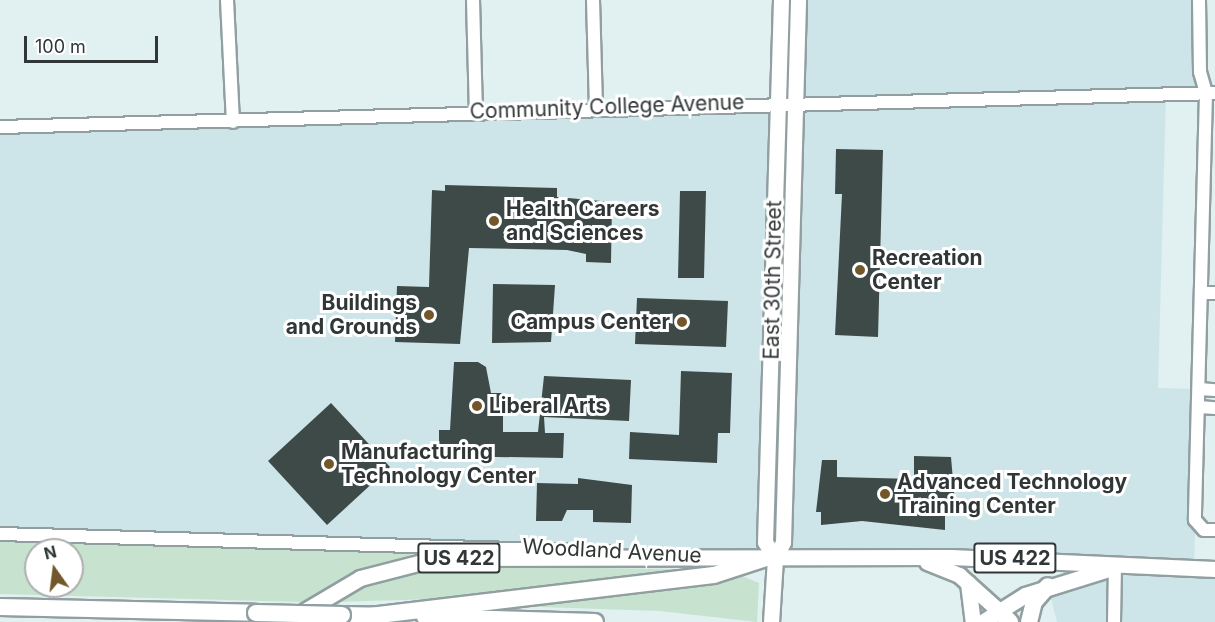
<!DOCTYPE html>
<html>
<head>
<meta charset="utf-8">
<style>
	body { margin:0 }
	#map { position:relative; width:1215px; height:622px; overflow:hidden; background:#e1f0f1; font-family:Inter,sans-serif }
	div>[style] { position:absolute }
	.built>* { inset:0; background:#cde5e8 }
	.green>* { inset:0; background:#c7e3cf }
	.building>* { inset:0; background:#3e4a48 }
	.roads { filter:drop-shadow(2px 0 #919fa1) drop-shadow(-2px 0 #919fa1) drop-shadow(0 2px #919fa1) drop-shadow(0 -2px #919fa1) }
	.minor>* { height:12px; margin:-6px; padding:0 6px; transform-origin:6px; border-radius:6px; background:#fff }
	.major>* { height:15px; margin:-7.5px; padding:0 7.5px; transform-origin:7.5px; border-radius:7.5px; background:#fff }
	.highway>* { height:16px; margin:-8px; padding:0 8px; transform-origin:8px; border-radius:8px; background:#fff }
	.bridges { filter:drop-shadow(2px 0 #919fa1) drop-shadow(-2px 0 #919fa1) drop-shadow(0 2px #919fa1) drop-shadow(0 -2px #919fa1) }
	.highway-bridge>* { height:16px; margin:-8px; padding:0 8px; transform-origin:8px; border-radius:8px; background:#fff }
	.dots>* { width:16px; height:16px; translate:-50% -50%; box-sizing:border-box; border:3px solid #fff; border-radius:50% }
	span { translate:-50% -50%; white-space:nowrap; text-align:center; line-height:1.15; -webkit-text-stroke:6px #fff; paint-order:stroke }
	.shield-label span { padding:2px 4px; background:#fff; border:2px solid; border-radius:4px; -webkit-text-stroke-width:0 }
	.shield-label { font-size:20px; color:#313737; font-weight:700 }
	.street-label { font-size:21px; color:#313737 }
	.poi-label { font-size:21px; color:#313737; font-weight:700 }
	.left { translate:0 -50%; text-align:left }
	.right { translate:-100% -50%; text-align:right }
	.north { position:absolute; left:24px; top:538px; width:60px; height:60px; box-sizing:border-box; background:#fff; border:2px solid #adafaf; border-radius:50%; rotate:346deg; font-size:16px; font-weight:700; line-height:24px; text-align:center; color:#313737 }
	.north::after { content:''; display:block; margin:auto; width:21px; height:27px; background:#73572a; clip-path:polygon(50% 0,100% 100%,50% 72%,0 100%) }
	.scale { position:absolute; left:24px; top:36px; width:134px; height:27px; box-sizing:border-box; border:3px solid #313737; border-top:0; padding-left:8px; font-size:18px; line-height:21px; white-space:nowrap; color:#313737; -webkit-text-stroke:4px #fff; paint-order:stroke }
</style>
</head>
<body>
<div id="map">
	<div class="built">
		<i style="clip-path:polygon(798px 0,1200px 0,1206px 93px,1166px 94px,1158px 388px,1199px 389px,1194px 568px,1215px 569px,1215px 622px,1057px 622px,1048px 586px,1114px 567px,0 534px,0 127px,795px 101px)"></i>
	</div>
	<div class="green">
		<i style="clip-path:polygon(evenodd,0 541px,411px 551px,411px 555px,366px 568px,306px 602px,0 594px,0 541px,36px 550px,72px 550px,72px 586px,36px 586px,36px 550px)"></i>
		<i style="clip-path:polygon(439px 566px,673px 569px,674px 574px,435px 599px,333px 602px,373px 581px)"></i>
		<i style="clip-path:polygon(742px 576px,759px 583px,757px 622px,660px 611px,510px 606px)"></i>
	</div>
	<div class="building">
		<i style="clip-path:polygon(836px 149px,883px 150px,878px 337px,835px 335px,842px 194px,835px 194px)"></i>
		<i style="clip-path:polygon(445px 185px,557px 188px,557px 197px,612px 202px,611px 263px,586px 262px,586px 254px,567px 250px,469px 248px,460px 344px,395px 342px,397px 286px,429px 287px,432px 190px,445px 191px)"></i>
		<i style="clip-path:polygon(680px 191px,706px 191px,704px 278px,678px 278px)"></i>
		<i style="clip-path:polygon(493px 284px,555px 285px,551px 342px,492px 343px)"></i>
		<i style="clip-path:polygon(637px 298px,728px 301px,726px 347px,635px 344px)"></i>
		<i style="clip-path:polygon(454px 362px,478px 362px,486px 367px,491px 393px,503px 393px,503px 432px,538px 432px,544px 376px,631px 380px,629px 421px,544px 417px,545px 433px,564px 433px,563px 458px,439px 456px,439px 430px,450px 430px)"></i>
		<i style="clip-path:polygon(681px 371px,732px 373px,730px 433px,718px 433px,717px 463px,629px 459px,630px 432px,679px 435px)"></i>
		<i style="clip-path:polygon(331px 403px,390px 467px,327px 525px,268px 461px)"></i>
		<i style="clip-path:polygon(914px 456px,951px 457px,956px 515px,945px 516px,945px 530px,862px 521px,821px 525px,821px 512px,816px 512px,822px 460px,837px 460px,837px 477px,914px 479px)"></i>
		<i style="clip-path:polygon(578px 478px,632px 485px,631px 523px,593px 522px,593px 510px,567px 510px,562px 521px,536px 521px,537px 483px,578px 484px)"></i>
	</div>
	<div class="roads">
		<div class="minor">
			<i style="left:227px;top:0;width:122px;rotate:87.2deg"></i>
			<i style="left:473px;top:0;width:112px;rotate:88.5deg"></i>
			<i style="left:593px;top:0;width:108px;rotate:88.4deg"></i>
			<i style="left:1199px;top:0;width:72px;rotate:89.2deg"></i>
			<i style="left:1200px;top:72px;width:22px;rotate:74deg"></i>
			<i style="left:1206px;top:93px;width:427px;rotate:91.5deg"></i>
			<i style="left:1195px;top:520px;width:13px;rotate:48deg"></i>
			<i style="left:1204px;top:530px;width:11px"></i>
			<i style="left:0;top:127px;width:1215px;rotate:-1.6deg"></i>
			<i style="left:1202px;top:293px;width:13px"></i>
			<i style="left:1199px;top:389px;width:16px;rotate:4deg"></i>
			<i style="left:1199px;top:407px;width:16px;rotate:4deg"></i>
			<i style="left:0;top:534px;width:616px;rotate:1.67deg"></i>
			<i style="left:1114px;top:622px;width:55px;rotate:-89deg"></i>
		</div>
		<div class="major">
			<i style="left:775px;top:558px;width:19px;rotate:-122deg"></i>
			<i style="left:765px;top:542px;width:542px;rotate:-88.31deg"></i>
			<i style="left:927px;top:562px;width:35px;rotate:22deg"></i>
			<i style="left:959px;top:575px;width:52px;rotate:41.9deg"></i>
			<i style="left:968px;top:583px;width:39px;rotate:83deg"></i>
			<i style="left:286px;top:622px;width:86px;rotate:-30.7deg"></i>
			<i style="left:360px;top:578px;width:81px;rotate:-14.4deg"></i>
			<i style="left:438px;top:558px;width:513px;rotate:-0.11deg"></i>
			<i style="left:951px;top:557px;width:264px;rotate:2.6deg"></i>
			<i style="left:771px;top:622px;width:64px;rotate:-86.4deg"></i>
			<i style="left:775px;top:558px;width:18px;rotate:-63deg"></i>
			<i style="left:783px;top:542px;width:542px;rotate:-88.41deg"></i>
			<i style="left:982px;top:622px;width:51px;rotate:-32.1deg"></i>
			<i style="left:1025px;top:595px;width:94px;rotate:-17.3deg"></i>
		</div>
		<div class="highway">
			<i style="left:0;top:607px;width:256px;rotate:1.3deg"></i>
			<i style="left:998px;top:610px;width:17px;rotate:45deg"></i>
			<i style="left:342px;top:615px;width:39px;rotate:1deg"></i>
			<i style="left:370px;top:616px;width:346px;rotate:-6.8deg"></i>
			<i style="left:714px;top:575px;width:55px;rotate:-18.1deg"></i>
			<i style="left:425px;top:617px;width:170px;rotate:1.7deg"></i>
			<i style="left:1029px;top:622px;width:21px;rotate:-76deg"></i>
			<i style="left:1034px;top:602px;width:21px;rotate:-49deg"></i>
		</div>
	</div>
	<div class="bridges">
		<div class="highway-bridge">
			<i style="left:256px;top:613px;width:86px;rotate:1.3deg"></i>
		</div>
	</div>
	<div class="dots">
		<i style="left:494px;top:221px;background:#73572a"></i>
		<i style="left:860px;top:270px;background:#73572a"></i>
		<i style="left:429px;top:315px;background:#73572a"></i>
		<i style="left:682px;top:322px;background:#73572a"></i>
		<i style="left:477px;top:406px;background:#73572a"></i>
		<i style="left:329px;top:464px;background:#73572a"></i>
		<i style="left:885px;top:494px;background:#73572a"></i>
	</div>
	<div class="shield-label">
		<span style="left:459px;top:558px">US 422</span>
		<span style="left:1015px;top:558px">US 422</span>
	</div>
	<div class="street-label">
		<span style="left:607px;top:107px;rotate:-2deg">Community College Avenue</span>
		<span style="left:773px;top:280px;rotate:-89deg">East 30th Street</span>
		<span style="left:612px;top:551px;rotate:3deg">Woodland Avenue</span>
	</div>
	<div class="poi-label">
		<span class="left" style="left:506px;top:221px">Health Careers<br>and Sciences</span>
		<span class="left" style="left:872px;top:270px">Recreation<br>Center</span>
		<span class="right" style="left:417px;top:315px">Buildings<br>and Grounds</span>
		<span class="right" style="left:670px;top:322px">Campus Center</span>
		<span class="left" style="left:489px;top:406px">Liberal Arts</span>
		<span class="left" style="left:341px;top:464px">Manufacturing<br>Technology Center</span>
		<span class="left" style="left:897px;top:494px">Advanced Technology<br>Training Center</span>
	</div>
	<div class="north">N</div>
	<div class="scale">100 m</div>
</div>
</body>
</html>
